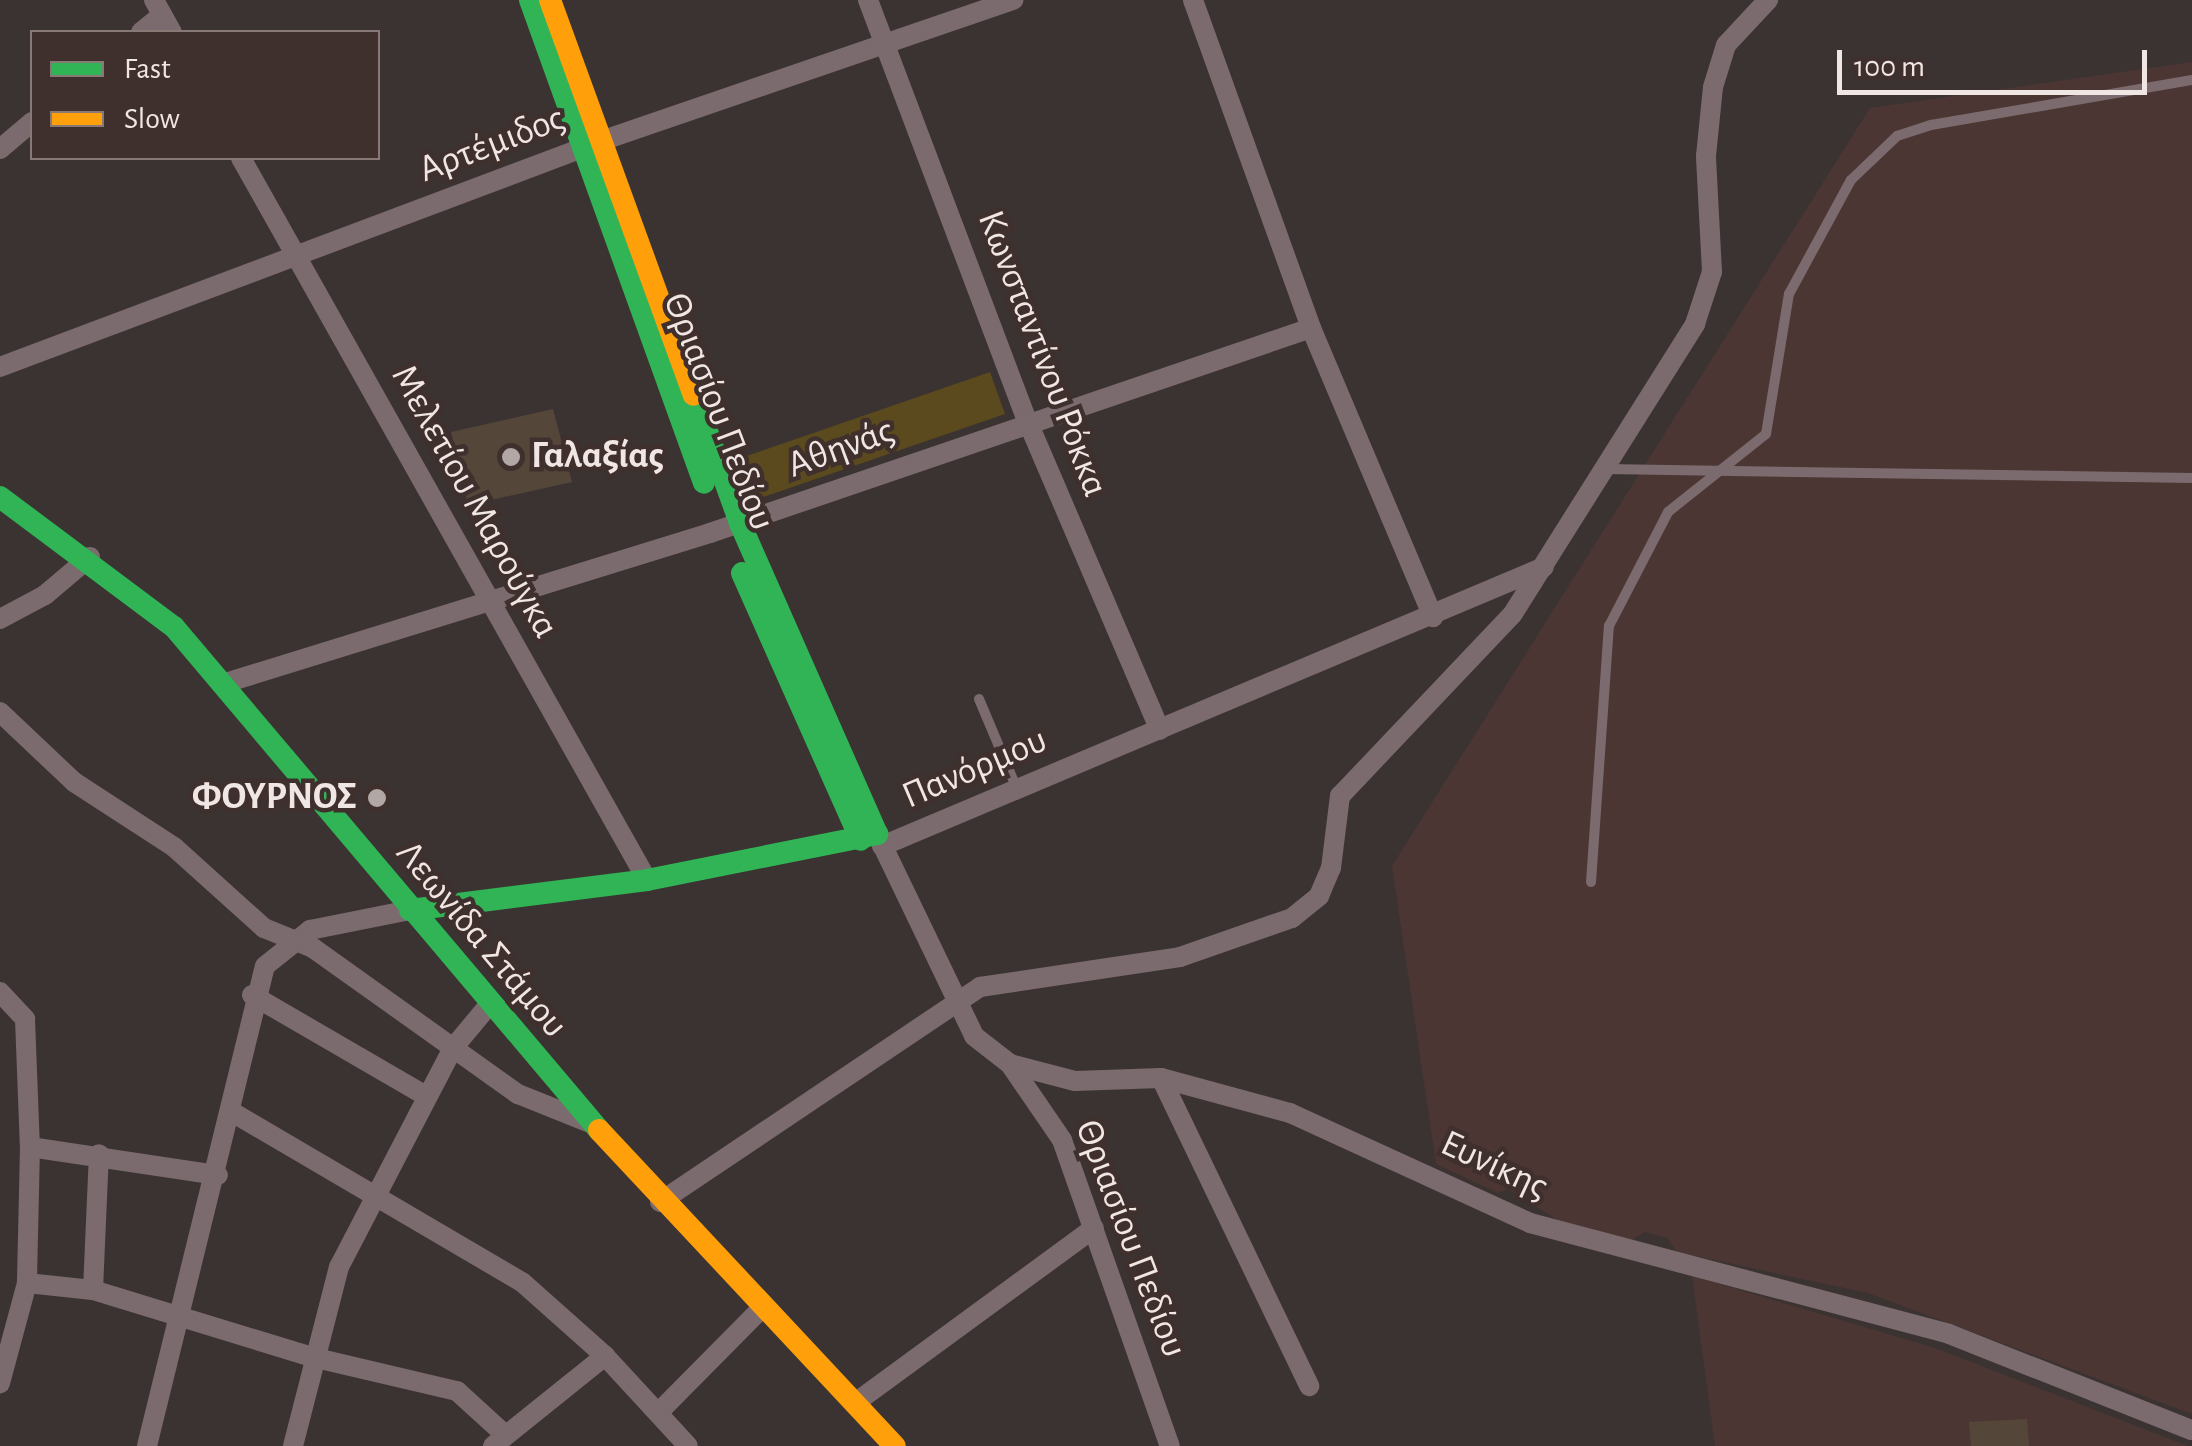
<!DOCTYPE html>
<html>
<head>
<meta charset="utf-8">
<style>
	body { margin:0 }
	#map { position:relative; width:2192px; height:1446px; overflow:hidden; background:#3b3331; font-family:"Alegreya Sans",sans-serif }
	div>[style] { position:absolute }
	.built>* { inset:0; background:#4b3633 }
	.green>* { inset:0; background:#5b4a1e }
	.building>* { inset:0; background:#55463a }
	.lane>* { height:10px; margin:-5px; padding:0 5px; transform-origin:5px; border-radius:5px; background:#7b6a6e }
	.street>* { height:20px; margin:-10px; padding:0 10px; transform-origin:10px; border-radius:10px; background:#7b6a6e }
	.fast>* { height:22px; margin:-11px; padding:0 11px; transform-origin:11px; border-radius:11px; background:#30b455 }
	.slow>* { height:22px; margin:-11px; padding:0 11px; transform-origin:11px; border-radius:11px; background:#ff9f0a }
	.dots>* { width:28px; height:28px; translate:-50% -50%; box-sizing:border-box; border:5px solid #3f302d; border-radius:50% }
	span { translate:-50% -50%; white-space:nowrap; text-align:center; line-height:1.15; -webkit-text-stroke:9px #3f302d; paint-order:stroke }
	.street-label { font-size:38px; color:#f0e6e4 }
	.poi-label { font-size:38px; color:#f0e6e4; font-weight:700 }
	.left { translate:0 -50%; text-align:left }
	.right { translate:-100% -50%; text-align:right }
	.legend { position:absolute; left:30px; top:30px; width:350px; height:130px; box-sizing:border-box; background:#3f302d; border:2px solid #867976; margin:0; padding:12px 18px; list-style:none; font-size:30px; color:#f0e6e4 }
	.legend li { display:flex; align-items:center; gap:20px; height:50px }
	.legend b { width:50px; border:2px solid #867976 }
	.scale { position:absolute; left:1837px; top:50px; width:310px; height:45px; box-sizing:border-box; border:5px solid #f0e6e4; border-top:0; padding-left:12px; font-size:30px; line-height:35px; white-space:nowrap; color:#f0e6e4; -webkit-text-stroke:8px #3f302d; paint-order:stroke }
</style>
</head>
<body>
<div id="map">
	<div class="built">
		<i style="clip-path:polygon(2192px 62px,2192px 1414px,1868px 1293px,1677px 1252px,1667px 1238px,1645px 1232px,1631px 1240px,1564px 1224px,1508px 1189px,1498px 1193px,1436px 1164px,1392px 866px,1870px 108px)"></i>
		<i style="clip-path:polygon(1692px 1276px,1935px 1348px,2188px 1446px,1715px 1446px)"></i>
	</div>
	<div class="green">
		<i style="clip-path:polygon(990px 372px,1005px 414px,746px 503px,732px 461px)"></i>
	</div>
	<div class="building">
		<i style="clip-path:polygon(553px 409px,572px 482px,468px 505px,451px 432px)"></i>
		<i style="clip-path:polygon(2027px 1419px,2029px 1446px,1971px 1446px,1969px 1422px)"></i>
	</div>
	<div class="lane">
		<i style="left:1606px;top:469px;width:586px;rotate:0.88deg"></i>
		<i style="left:979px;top:699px;width:98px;rotate:67.1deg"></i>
		<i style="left:1591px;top:882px;width:257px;rotate:-86deg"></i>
		<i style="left:1609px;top:626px;width:128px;rotate:-62.6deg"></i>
		<i style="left:1668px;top:512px;width:125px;rotate:-38.5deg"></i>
		<i style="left:1766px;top:434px;width:142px;rotate:-80.7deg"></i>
		<i style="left:1789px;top:294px;width:130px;rotate:-61.5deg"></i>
		<i style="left:1851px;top:180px;width:64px;rotate:-43.7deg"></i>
		<i style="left:1897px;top:136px;width:36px;rotate:-18deg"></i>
		<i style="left:1931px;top:125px;width:265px;rotate:-9.8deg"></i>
	</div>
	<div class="street">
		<i style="left:154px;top:0;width:37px;rotate:61deg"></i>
		<i style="left:868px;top:0;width:449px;rotate:69.3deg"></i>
		<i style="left:1027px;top:420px;width:337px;rotate:66.8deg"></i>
		<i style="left:1193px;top:0;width:349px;rotate:70.2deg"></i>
		<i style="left:1311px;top:328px;width:314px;rotate:67.1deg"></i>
		<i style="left:141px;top:32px;width:27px;rotate:-39deg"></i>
		<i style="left:0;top:149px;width:42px;rotate:-40.2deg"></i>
		<i style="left:241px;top:158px;width:828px;rotate:60.65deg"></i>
		<i style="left:0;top:367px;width:642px;rotate:-20.61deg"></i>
		<i style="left:601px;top:141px;width:436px;rotate:-18.9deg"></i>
		<i style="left:0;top:619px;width:51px;rotate:-28.1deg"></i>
		<i style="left:45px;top:595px;width:59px;rotate:-40.2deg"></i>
		<i style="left:222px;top:684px;width:511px;rotate:-17.19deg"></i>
		<i style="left:710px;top:533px;width:635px;rotate:-18.83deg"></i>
		<i style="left:0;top:712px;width:102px;rotate:43.4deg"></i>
		<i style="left:74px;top:782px;width:119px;rotate:33deg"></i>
		<i style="left:174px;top:847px;width:121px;rotate:42deg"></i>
		<i style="left:264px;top:928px;width:53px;rotate:22.2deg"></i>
		<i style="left:313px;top:948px;width:252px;rotate:35.5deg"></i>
		<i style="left:518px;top:1094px;width:75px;rotate:21.8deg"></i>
		<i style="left:877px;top:834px;width:224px;rotate:64.3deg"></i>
		<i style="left:974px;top:1036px;width:46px;rotate:37.9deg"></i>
		<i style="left:1010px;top:1064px;width:67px;rotate:14.7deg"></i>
		<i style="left:1075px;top:1081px;width:86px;rotate:-2deg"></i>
		<i style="left:1161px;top:1078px;width:134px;rotate:15.2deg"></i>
		<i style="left:1290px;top:1113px;width:264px;rotate:24.6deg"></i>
		<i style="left:1530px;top:1223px;width:433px;rotate:14.8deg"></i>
		<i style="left:1949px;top:1334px;width:261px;rotate:21.6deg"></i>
		<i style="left:882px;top:846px;width:718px;rotate:-22.85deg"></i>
		<i style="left:0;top:992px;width:37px;rotate:47deg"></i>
		<i style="left:25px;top:1019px;width:128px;rotate:87.8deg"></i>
		<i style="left:30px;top:1147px;width:136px;rotate:91.3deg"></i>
		<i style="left:27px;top:1283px;width:104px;rotate:105.1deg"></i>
		<i style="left:252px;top:995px;width:201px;rotate:30.1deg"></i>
		<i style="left:1010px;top:1064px;width:92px;rotate:55.6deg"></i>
		<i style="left:1062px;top:1140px;width:324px;rotate:70.6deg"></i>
		<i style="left:1161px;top:1078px;width:342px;rotate:64.3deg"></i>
		<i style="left:232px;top:1112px;width:336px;rotate:30.4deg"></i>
		<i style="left:522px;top:1282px;width:111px;rotate:41.7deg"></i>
		<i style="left:605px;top:1356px;width:122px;rotate:47.3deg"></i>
		<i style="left:30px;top:1147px;width:190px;rotate:8.5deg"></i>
		<i style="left:660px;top:1202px;width:386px;rotate:-33.9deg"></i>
		<i style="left:980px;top:987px;width:202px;rotate:-8.5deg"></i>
		<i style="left:1180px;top:957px;width:119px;rotate:-19.2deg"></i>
		<i style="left:1292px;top:918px;width:35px;rotate:-39deg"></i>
		<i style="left:1319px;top:896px;width:30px;rotate:-67deg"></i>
		<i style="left:1331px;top:868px;width:73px;rotate:-82.9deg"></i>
		<i style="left:1340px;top:796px;width:250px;rotate:-46.5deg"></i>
		<i style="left:1512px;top:615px;width:344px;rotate:-57.8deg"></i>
		<i style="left:1695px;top:324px;width:55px;rotate:-71.9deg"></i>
		<i style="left:1712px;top:272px;width:116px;rotate:-93deg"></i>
		<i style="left:1706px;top:156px;width:69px;rotate:-84.2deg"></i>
		<i style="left:1713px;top:87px;width:44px;rotate:-72.8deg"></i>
		<i style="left:1726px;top:45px;width:62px;rotate:-47deg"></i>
		<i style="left:27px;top:1283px;width:66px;rotate:6.1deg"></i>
		<i style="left:93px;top:1290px;width:233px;rotate:17deg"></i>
		<i style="left:316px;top:1358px;width:145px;rotate:13.2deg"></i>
		<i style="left:457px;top:1391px;width:61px;rotate:42.3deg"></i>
		<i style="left:93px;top:1290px;width:136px;rotate:-87.5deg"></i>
		<i style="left:855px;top:1403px;width:296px;rotate:-36.2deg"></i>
		<i style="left:658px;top:1413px;width:146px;rotate:-45.3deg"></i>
		<i style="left:147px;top:1446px;width:494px;rotate:-76.2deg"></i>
		<i style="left:265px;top:966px;width:58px;rotate:-38.7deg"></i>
		<i style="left:310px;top:930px;width:102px;rotate:-11.3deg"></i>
		<i style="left:293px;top:1446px;width:185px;rotate:-75.6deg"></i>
		<i style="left:339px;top:1267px;width:247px;rotate:-62.5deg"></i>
		<i style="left:453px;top:1048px;width:56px;rotate:-50.1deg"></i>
		<i style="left:493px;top:1446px;width:144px;rotate:-38.8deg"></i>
	</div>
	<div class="fast">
		<i style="left:530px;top:0;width:513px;rotate:70.19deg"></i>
		<i style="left:0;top:497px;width:217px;rotate:36.8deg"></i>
		<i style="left:174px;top:627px;width:659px;rotate:49.8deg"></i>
		<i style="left:742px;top:573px;width:292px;rotate:66deg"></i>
		<i style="left:410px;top:910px;width:239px;rotate:-7.2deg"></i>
		<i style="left:647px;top:880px;width:235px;rotate:-11.3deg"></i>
		<i style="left:877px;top:834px;width:340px;rotate:-113.8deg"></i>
		<i style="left:740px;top:523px;width:136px;rotate:-109.8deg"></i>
	</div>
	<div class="slow">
		<i style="left:550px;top:0;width:420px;rotate:70deg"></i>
		<i style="left:599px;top:1130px;width:433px;rotate:46.9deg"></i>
	</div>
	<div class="dots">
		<i style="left:511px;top:457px;background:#b1a7a5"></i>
		<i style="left:377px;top:798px;background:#b1a7a5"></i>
	</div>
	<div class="street-label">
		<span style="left:492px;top:145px;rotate:-21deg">Αρτέμιδος</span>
		<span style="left:1042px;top:354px;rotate:69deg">Κωνσταντίνου Ρόκκα</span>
		<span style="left:718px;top:412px;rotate:69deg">Θριασίου Πεδίου</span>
		<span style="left:841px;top:449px;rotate:-20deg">Αθηνάς</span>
		<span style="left:474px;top:502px;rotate:61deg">Μελετίου Μαρούγκα</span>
		<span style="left:975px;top:769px;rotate:-23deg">Πανόρμου</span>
		<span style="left:481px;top:940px;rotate:50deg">Λεωνίδα Στάμου</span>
		<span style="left:1494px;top:1166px;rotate:25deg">Ευνίκης</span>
		<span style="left:1130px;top:1239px;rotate:69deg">Θριασίου Πεδίου</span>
	</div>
	<div class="poi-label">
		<span class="left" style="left:531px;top:457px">Γαλαξίας</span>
		<span class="right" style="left:357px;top:798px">ΦΟΥΡΝΟΣ</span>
	</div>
	<ul class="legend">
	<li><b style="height:12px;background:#30b455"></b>Fast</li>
	<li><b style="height:12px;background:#ff9f0a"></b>Slow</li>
	</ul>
	<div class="scale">100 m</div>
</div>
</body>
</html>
